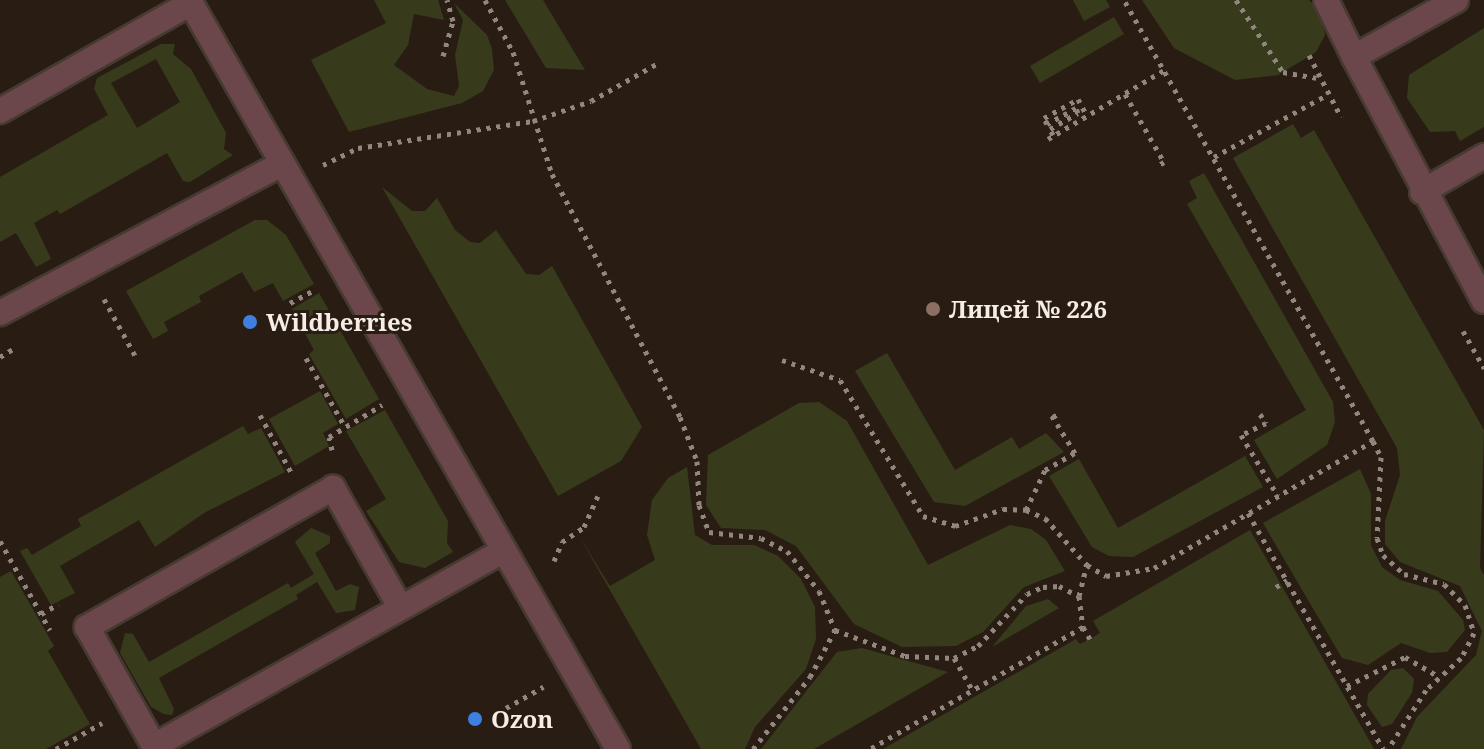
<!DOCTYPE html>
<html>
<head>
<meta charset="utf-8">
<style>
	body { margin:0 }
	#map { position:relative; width:1484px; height:749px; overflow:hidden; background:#291d13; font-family:"Noto Serif",serif }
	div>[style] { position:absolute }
	.green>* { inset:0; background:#373b1c }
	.path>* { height:5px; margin-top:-2.5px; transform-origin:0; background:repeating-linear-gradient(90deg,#91877f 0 4px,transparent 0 10px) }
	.roads { filter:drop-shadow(2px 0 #463a31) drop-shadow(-2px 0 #463a31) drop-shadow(0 2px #463a31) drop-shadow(0 -2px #463a31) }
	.service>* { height:24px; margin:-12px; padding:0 12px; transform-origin:12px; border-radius:12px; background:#6b464b }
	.dots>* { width:22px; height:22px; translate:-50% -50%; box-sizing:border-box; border:4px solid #291d13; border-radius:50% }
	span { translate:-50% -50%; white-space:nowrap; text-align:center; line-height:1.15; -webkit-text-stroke:6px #291d13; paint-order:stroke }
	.poi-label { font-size:24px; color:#f6ede7; font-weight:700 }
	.left { translate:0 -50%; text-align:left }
</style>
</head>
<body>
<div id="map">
	<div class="green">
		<i style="clip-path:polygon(374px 0,438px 0,444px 20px,414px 14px,408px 45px,394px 65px,427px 89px,454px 96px,459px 86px,455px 55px,463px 20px,454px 3px,487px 35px,492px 49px,494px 70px,483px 91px,462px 103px,349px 132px,311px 60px,386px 23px)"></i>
		<i style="clip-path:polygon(505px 0,543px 0,585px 70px,546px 68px)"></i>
		<i style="clip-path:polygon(1073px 0,1106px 0,1110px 7px,1084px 21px)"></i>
		<i style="clip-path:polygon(1142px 0,1309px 0,1320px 11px,1325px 35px,1316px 52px,1278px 75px,1235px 80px,1174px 48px)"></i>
		<i style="clip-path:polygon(1114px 17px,1124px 34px,1040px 83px,1030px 66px)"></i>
		<i style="clip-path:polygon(1484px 28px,1484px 127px,1460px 141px,1455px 131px,1430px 132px,1407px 98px,1409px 75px)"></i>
		<i style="clip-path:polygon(evenodd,161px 44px,175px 44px,173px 54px,191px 69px,226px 133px,224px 149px,233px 155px,190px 182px,183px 181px,167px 153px,60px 214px,57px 210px,34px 223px,51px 259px,36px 267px,16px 233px,0 242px,0 177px,108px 115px,94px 89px,97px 78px,161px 44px,156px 59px,180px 102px,137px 128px,111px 83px,156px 59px)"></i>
		<i style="clip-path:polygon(1293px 124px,1301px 138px,1314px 130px,1484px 430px,1480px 568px,1484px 575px,1484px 749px,1401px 749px,1417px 717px,1476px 655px,1482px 631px,1460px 586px,1400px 562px,1385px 544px,1385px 521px,1400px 475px,1397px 448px,1233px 158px)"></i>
		<i style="clip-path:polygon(1204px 173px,1333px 402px,1335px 422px,1327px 445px,1277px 479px,1254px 440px,1306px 410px,1187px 204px,1197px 198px,1189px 181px)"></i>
		<i style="clip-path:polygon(382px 187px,412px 211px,425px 211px,437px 198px,455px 230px,470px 242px,480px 243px,496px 230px,526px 274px,539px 275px,552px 266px,642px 427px,621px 461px,558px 496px)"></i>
		<i style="clip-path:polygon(255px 220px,267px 220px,286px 235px,314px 284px,283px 301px,273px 283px,254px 292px,242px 272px,199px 296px,201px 302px,164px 322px,168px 331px,153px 339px,126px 291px)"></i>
		<i style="clip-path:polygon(319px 293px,379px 399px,346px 419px,309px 354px,314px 350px,292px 309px)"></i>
		<i style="clip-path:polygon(887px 353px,955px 470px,1012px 437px,1019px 449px,1046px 433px,1064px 452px,965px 506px,934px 502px,855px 371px)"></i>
		<i style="clip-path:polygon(320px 391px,338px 424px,323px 433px,329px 446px,295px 466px,269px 419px)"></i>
		<i style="clip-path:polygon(819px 402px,847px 421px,928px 565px,1010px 525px,1031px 529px,1046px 540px,1065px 571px,1024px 587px,983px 632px,956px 646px,902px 647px,854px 624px,796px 546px,765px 530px,721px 528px,706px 505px,708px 455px,799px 403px)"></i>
		<i style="clip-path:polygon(385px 410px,448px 521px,447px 543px,453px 552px,425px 568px,399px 562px,366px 511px,386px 499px,346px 431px)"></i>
		<i style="clip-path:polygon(243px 426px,248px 434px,261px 428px,285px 472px,204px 513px,155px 547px,139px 520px,60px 566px,75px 593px,51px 605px,20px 551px,27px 548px,32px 555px,81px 526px,78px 519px)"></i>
		<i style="clip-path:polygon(1245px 456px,1263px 487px,1133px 557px,1109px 556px,1092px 547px,1049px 476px,1079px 459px,1118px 528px)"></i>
		<i style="clip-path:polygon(687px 467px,695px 535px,712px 545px,754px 545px,778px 556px,801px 579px,815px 607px,816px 639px,806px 669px,755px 727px,745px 749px,701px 749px,579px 536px,610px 586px,655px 560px,647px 535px,652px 500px,668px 478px)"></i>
		<i style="clip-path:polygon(1360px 469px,1371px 494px,1371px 545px,1382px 567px,1400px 580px,1438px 591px,1463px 620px,1465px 630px,1447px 652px,1430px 653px,1401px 643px,1368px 665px,1342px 658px,1263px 523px)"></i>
		<i style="clip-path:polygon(311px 528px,330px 536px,330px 543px,315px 553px,336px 591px,350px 584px,359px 587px,355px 610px,336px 613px,317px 582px,296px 595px,298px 599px,159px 678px,174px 709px,172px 715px,164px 714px,151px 707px,120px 653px,125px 633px,133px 634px,149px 662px,288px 583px,291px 588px,314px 574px,295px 542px)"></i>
		<i style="clip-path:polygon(1250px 530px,1374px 749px,883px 749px,1076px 639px,1080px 644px,1090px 639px,1100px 633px,1093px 621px)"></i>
		<i style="clip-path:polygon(11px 571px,54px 646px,48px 651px,90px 724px,46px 749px,0 749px,0 577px)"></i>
		<i style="clip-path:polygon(1048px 599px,1059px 608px,992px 647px,1026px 606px)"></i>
		<i style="clip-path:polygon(862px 648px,948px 672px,814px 749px,761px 749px,837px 652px)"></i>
		<i style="clip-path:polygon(1403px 668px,1414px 679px,1412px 693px,1392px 724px,1382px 727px,1367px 705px,1368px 694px,1391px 670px)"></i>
	</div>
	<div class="path">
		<i style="left:485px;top:0;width:59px;rotate:61.7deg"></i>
		<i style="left:513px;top:52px;width:128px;rotate:72.3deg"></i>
		<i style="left:552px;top:174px;width:275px;rotate:62.2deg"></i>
		<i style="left:680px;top:417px;width:47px;rotate:68.9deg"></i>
		<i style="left:697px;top:461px;width:44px;rotate:87.4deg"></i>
		<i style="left:699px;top:505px;width:29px;rotate:70deg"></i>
		<i style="left:709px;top:532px;width:52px;rotate:6.6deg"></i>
		<i style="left:761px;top:538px;width:29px;rotate:27deg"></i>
		<i style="left:787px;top:551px;width:51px;rotate:51.3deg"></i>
		<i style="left:819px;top:591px;width:42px;rotate:67.7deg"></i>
		<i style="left:835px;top:630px;width:75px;rotate:20.4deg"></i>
		<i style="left:905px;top:656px;width:49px;rotate:2.3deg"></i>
		<i style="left:954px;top:658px;width:27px;rotate:-27deg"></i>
		<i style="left:978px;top:646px;width:71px;rotate:-46.7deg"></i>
		<i style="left:1027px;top:594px;width:17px;rotate:-24deg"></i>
		<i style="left:1043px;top:587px;width:16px;rotate:-4deg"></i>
		<i style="left:1059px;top:586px;width:22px;rotate:27deg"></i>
		<i style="left:1079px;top:596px;width:31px;rotate:83deg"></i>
		<i style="left:1083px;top:627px;width:245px;rotate:150.2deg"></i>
		<i style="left:1236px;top:0;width:86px;rotate:56.9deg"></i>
		<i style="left:1283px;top:72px;width:34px;rotate:10deg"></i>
		<i style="left:1309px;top:55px;width:70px;rotate:62.7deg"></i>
		<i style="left:443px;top:56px;width:36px;rotate:-74deg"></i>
		<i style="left:453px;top:21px;width:22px;rotate:-106deg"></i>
		<i style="left:1125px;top:94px;width:78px;rotate:60.2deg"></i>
		<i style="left:1164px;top:162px;width:6px;rotate:149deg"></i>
		<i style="left:1053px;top:135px;width:7px;rotate:-117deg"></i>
		<i style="left:1050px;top:129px;width:32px;rotate:-30deg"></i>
		<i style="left:1078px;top:113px;width:5px;rotate:-112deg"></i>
		<i style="left:1076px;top:108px;width:33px;rotate:151deg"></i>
		<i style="left:1047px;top:124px;width:7px;rotate:-117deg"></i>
		<i style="left:1044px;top:118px;width:39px;rotate:-29deg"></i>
		<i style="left:1078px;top:99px;width:19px;rotate:62deg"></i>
		<i style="left:1048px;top:139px;width:135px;rotate:-30.7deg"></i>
		<i style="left:1214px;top:157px;width:129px;rotate:-28.8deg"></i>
		<i style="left:323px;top:165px;width:39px;rotate:-26deg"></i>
		<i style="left:358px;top:148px;width:177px;rotate:-8.8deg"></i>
		<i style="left:533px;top:121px;width:61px;rotate:-19deg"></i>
		<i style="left:591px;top:101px;width:79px;rotate:-29.5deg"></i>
		<i style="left:104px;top:299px;width:68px;rotate:61.2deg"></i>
		<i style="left:290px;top:303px;width:26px;rotate:-28deg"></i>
		<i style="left:1463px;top:331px;width:43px;rotate:60.4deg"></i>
		<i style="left:0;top:357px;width:15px;rotate:-32deg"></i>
		<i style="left:306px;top:358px;width:79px;rotate:60.5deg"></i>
		<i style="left:782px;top:360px;width:61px;rotate:19deg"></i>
		<i style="left:840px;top:380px;width:159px;rotate:58.6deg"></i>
		<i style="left:923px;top:516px;width:34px;rotate:17deg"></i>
		<i style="left:955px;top:526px;width:51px;rotate:-19.5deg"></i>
		<i style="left:1003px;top:509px;width:23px;rotate:2deg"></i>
		<i style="left:1026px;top:510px;width:21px;rotate:23deg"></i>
		<i style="left:1045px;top:518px;width:63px;rotate:48.2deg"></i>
		<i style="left:1087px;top:565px;width:22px;rotate:30deg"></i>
		<i style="left:1106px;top:576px;width:49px;rotate:-9.5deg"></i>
		<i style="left:1154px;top:568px;width:253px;rotate:-30.1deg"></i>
		<i style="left:1373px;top:441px;width:506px;rotate:-119.45deg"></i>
		<i style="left:1260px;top:414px;width:11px;rotate:56deg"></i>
		<i style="left:1266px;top:423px;width:28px;rotate:154deg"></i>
		<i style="left:1241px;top:435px;width:71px;rotate:58.8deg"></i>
		<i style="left:260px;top:415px;width:65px;rotate:61.5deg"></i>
		<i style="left:1053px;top:417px;width:9px;rotate:-32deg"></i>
		<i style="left:1373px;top:441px;width:18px;rotate:63deg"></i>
		<i style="left:1381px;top:457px;width:81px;rotate:92.8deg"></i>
		<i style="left:1377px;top:538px;width:18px;rotate:71deg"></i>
		<i style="left:1383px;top:555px;width:28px;rotate:42deg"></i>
		<i style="left:1404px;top:574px;width:41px;rotate:14deg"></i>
		<i style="left:1444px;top:584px;width:30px;rotate:45deg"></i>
		<i style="left:1465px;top:605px;width:29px;rotate:72deg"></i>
		<i style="left:1474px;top:633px;width:28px;rotate:117deg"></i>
		<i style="left:1461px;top:658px;width:47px;rotate:137.6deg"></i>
		<i style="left:1426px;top:690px;width:70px;rotate:122.8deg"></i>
		<i style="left:332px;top:450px;width:13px;rotate:-103deg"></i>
		<i style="left:329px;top:437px;width:62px;rotate:-31.1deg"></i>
		<i style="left:1026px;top:510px;width:44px;rotate:-64.6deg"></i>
		<i style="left:1045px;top:470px;width:34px;rotate:-30deg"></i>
		<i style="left:1075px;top:453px;width:49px;rotate:-121.8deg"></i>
		<i style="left:1248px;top:513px;width:272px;rotate:60.2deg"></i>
		<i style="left:0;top:541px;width:102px;rotate:60.7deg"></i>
		<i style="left:554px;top:561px;width:21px;rotate:-67deg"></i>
		<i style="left:562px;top:542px;width:27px;rotate:-34deg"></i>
		<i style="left:584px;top:527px;width:34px;rotate:-66deg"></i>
		<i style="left:1276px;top:587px;width:13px;rotate:-32deg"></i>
		<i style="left:1079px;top:596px;width:32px;rotate:-76deg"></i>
		<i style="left:41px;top:614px;width:20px;rotate:-30deg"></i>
		<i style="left:1083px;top:627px;width:14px;rotate:60deg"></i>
		<i style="left:954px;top:658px;width:38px;rotate:60deg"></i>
		<i style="left:1347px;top:686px;width:65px;rotate:-26.6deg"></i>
		<i style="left:1405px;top:657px;width:36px;rotate:30deg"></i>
		<i style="left:506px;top:708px;width:43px;rotate:-29.6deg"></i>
		<i style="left:56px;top:749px;width:53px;rotate:-29.5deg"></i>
		<i style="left:753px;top:749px;width:92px;rotate:-51.6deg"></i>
		<i style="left:810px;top:677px;width:53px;rotate:-62deg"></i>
	</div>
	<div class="roads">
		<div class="service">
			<i style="left:189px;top:0;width:863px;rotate:60.2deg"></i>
			<i style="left:1326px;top:0;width:64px;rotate:63.8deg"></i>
			<i style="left:1354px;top:57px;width:117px;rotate:-29.2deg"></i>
			<i style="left:1354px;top:57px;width:276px;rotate:62deg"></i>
			<i style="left:0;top:111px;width:219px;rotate:-29.5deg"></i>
			<i style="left:1422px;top:192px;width:72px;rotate:-30.1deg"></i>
			<i style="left:0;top:313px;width:318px;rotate:-27.9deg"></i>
			<i style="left:400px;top:607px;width:137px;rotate:-119.4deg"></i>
			<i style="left:333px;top:488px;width:283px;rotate:150.5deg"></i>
			<i style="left:87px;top:627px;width:137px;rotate:60.6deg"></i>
			<i style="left:154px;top:746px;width:401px;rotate:-29.2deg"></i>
		</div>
	</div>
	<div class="dots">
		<i style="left:933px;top:309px;background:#8d6e63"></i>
		<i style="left:250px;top:322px;background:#3f7fe0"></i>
		<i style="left:475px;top:719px;background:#3f7fe0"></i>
	</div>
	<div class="poi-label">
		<span class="left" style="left:949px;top:309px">Лицей № 226</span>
		<span class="left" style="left:266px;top:322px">Wildberries</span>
		<span class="left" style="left:491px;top:719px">Ozon</span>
	</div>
</div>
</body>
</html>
